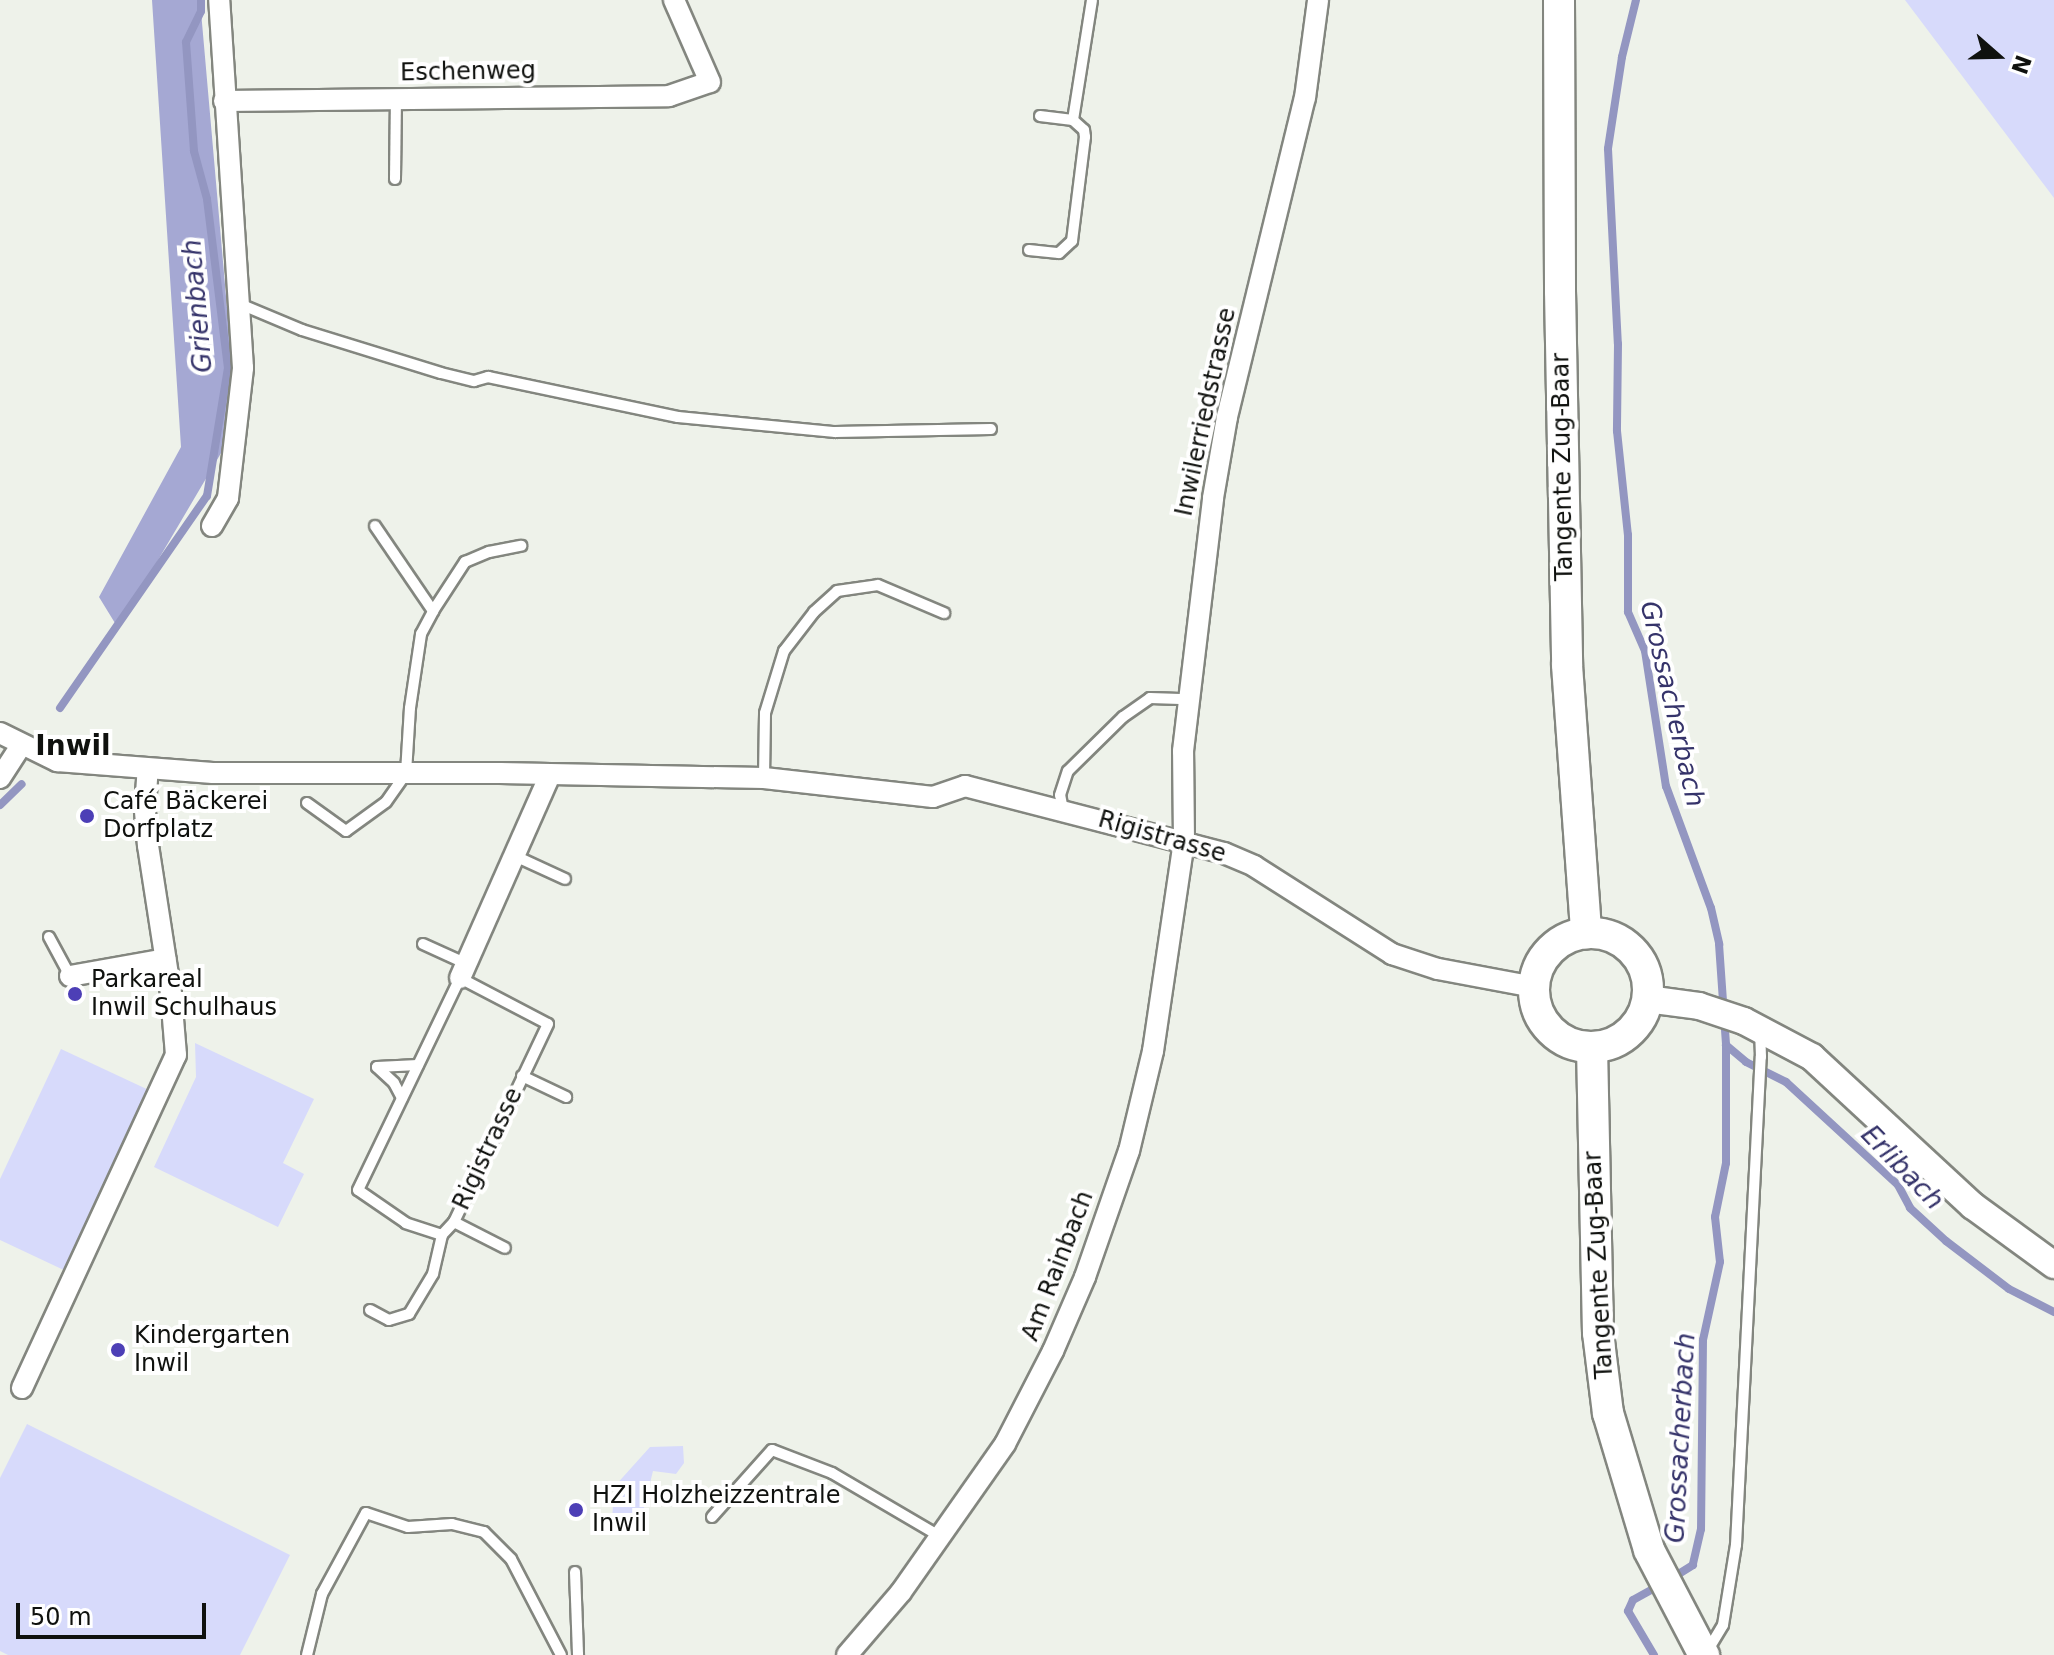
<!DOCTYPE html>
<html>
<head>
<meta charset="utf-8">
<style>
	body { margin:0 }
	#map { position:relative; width:2054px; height:1655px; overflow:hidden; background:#eef2ea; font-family:"DejaVu Sans",sans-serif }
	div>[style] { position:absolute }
	.green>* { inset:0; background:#d7dafb }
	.forest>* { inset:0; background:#a5a8d3 }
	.stream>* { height:8px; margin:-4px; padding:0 4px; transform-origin:4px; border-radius:4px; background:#9396c1 }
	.roads { filter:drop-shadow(2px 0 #83867f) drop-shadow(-2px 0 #83867f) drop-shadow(0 2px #83867f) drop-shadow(0 -2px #83867f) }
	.service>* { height:10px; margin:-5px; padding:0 5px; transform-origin:5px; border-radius:5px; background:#fff }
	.minor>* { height:20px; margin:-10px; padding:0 10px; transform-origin:10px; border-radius:10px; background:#fff }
	.tertiary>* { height:26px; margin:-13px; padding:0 13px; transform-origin:13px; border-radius:13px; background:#fff }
	.secondary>* { height:30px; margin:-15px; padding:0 15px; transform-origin:15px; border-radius:15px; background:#fff }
	.secondary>.ring { margin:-15px; padding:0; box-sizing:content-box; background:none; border:30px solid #fff; border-radius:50% }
	.dots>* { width:22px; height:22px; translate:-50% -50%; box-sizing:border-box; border:4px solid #fff; border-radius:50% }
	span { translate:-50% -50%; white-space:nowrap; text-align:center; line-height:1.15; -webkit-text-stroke:8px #fff; paint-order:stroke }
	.street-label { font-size:24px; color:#0f110e }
	.poi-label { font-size:24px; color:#0f110e }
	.left { translate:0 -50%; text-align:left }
	.water-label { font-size:26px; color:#35336a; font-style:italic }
	.quarter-label { font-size:28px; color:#0f110e; font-weight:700 }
	.north { position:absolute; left:1958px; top:16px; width:80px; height:80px; -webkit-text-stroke:6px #fff; paint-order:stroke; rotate:110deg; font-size:22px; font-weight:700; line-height:32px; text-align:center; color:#0f110e }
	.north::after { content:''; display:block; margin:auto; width:28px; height:36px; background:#0f110e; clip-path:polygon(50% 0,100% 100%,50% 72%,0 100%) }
	.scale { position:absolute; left:16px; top:1603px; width:190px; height:36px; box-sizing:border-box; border:4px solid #0f110e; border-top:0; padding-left:10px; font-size:24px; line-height:28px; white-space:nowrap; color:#0f110e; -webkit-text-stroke:6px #fff; paint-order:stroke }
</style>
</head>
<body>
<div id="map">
	<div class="green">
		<i style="clip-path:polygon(1905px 0,2054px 0,2054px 198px)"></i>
		<i style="clip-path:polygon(195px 1043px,314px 1099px,283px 1163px,304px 1174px,278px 1227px,154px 1167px,196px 1077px)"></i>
		<i style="clip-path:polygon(61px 1049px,153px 1092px,68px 1272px,0 1240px,0 1179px)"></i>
		<i style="clip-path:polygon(27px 1424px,290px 1555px,240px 1655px,8px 1655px,0 1651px,0 1478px)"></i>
		<i style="clip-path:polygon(683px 1446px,684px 1463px,676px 1474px,653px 1471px,639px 1528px,612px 1522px,614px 1487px,650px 1447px)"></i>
	</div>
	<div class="forest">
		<i style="clip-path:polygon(152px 0,200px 0,231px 353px,224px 448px,118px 628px,99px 597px,181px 447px)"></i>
	</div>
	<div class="stream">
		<i style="left:1636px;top:0;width:59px;rotate:103.8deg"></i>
		<i style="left:1622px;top:57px;width:93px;rotate:98.7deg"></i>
		<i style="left:1608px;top:149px;width:195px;rotate:87.1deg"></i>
		<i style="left:1618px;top:344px;width:87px;rotate:90.7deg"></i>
		<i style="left:1617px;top:431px;width:105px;rotate:84deg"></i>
		<i style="left:1628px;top:535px;width:77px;rotate:90deg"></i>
		<i style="left:1628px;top:612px;width:43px;rotate:66.4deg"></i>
		<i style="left:1645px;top:651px;width:137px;rotate:81.2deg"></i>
		<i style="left:1666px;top:786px;width:130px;rotate:69.8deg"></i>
		<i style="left:1711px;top:908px;width:37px;rotate:77deg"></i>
		<i style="left:1719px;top:944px;width:101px;rotate:86deg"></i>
		<i style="left:1726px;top:1045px;width:118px;rotate:90deg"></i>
		<i style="left:1726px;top:1163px;width:55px;rotate:101.5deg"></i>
		<i style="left:1715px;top:1217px;width:45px;rotate:83.7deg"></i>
		<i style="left:1720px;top:1262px;width:80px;rotate:102.3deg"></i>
		<i style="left:1703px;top:1340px;width:189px;rotate:90.6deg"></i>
		<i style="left:1701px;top:1529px;width:37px;rotate:103deg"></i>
		<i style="left:1693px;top:1565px;width:25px;rotate:148deg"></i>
		<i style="left:60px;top:708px;width:258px;rotate:-55.3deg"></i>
		<i style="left:207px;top:496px;width:130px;rotate:-80.7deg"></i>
		<i style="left:228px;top:368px;width:170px;rotate:-97.1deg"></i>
		<i style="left:207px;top:199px;width:50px;rotate:-105.2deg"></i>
		<i style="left:194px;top:151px;width:109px;rotate:-94.2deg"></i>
		<i style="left:186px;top:42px;width:34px;rotate:-64deg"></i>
		<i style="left:201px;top:11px;width:11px;rotate:-90deg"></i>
		<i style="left:0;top:805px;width:30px;rotate:-44deg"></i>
		<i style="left:1726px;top:1045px;width:26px;rotate:40deg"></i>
		<i style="left:1746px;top:1062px;width:45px;rotate:26.6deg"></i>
		<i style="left:1786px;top:1082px;width:152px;rotate:42.6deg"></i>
		<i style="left:1898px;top:1185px;width:26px;rotate:62deg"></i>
		<i style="left:1910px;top:1208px;width:49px;rotate:42.5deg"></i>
		<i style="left:1946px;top:1241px;width:79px;rotate:37.3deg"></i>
		<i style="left:2009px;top:1289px;width:51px;rotate:27.1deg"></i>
		<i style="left:1654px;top:1655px;width:51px;rotate:-120.6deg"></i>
		<i style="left:1628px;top:1611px;width:12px;rotate:-66deg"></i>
		<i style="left:1633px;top:1600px;width:31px;rotate:-29deg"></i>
	</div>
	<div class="roads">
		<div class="service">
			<i style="left:1040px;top:116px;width:33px;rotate:7deg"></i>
			<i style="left:395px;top:179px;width:80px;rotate:-89.3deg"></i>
			<i style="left:1029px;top:250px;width:30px;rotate:6deg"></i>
			<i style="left:1059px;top:253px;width:18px;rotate:-43deg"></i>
			<i style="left:1072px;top:241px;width:105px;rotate:-82.9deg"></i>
			<i style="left:1085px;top:137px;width:7px;rotate:-98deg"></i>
			<i style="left:1084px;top:130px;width:15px;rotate:-138deg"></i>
			<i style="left:1073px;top:120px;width:121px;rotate:-81deg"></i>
			<i style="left:240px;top:304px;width:67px;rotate:22.8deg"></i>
			<i style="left:302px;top:330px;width:145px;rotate:17.2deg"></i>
			<i style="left:441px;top:373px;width:34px;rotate:14deg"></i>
			<i style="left:474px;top:381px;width:15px;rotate:-16deg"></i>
			<i style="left:488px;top:377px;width:194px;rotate:11.9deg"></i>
			<i style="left:678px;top:417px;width:158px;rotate:5.5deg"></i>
			<i style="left:835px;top:432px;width:156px;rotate:-1.1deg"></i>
			<i style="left:375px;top:526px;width:103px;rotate:55.7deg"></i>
			<i style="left:764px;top:778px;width:65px;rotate:-89.1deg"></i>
			<i style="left:765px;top:713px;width:65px;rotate:-73deg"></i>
			<i style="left:784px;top:651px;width:49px;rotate:-52.4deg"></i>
			<i style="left:814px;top:612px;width:31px;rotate:-42deg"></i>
			<i style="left:837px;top:591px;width:41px;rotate:-8.3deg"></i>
			<i style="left:878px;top:585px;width:72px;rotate:23deg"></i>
			<i style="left:307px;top:803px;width:48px;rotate:35.7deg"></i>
			<i style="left:346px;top:831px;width:49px;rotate:-35.9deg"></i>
			<i style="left:386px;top:802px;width:35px;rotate:-55deg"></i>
			<i style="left:406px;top:773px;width:65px;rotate:-86.5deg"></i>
			<i style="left:410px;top:708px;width:75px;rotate:-81.5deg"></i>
			<i style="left:421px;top:634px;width:26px;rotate:-62deg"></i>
			<i style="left:433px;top:611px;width:59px;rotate:-56.9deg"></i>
			<i style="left:465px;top:562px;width:26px;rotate:-23deg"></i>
			<i style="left:489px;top:552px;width:33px;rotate:-11deg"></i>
			<i style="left:1063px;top:810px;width:15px;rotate:-101deg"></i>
			<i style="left:1060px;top:795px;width:25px;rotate:-72deg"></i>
			<i style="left:1068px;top:771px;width:77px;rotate:-44.5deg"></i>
			<i style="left:1123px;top:717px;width:33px;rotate:-35deg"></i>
			<i style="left:1150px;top:698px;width:38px;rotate:2deg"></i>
			<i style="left:515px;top:856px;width:55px;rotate:24.7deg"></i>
			<i style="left:49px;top:937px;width:44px;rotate:61.7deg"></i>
			<i style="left:423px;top:944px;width:48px;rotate:24.4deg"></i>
			<i style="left:460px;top:978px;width:99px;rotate:27.6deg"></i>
			<i style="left:548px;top:1024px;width:219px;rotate:115.4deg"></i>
			<i style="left:454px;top:1222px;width:18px;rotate:133deg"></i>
			<i style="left:442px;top:1235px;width:38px;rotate:-162deg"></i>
			<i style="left:406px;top:1223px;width:58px;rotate:-145.5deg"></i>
			<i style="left:358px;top:1190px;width:235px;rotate:-64.3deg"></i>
			<i style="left:377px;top:1067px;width:41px;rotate:-2.8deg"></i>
			<i style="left:377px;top:1067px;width:23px;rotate:43deg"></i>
			<i style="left:394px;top:1083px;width:17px;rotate:62deg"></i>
			<i style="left:522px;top:1076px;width:49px;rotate:25.5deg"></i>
			<i style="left:454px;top:1222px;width:57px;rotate:27deg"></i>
			<i style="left:370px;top:1310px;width:21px;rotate:28deg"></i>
			<i style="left:389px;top:1320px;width:21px;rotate:-17deg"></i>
			<i style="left:409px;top:1314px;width:47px;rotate:-59deg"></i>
			<i style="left:433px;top:1274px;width:40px;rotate:-77deg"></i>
			<i style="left:712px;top:1517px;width:90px;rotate:-48.2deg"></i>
			<i style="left:772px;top:1450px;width:64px;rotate:21deg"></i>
			<i style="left:832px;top:1473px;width:126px;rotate:30.4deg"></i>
			<i style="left:575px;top:1572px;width:83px;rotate:87.9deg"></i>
			<i style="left:1708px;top:1650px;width:29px;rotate:-59deg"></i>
			<i style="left:1723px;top:1625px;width:81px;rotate:-80.8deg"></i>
			<i style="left:1736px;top:1545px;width:489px;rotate:-87.1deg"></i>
			<i style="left:1761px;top:1057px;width:25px;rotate:-92deg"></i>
			<i style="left:307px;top:1655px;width:63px;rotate:-76.2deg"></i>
			<i style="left:322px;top:1594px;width:92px;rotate:-61.5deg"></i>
			<i style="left:366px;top:1513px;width:44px;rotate:18.4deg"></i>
			<i style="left:408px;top:1527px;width:44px;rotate:-3.9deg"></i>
			<i style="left:452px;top:1524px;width:33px;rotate:14deg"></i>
			<i style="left:484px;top:1532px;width:38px;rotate:45deg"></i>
			<i style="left:511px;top:1559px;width:108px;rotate:62.5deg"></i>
		</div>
		<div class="minor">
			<i style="left:224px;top:101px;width:445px;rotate:-0.6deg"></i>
			<i style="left:669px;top:96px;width:43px;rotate:-18.9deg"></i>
			<i style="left:710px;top:82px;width:90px;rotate:-113.7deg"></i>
			<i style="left:212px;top:526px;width:32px;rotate:-60deg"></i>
			<i style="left:228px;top:498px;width:131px;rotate:-83.4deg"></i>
			<i style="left:243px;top:368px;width:369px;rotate:-93.7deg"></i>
			<i style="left:0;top:733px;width:64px;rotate:26.2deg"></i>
			<i style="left:57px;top:761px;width:156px;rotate:4.4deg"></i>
			<i style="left:213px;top:773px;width:287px"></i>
			<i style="left:500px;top:773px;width:264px;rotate:1.1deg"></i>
			<i style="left:764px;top:778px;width:170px;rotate:6.4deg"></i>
			<i style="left:933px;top:797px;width:34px;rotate:-19deg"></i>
			<i style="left:965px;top:786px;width:268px;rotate:14.5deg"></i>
			<i style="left:1224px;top:853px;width:33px;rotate:23deg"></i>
			<i style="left:1254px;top:866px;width:164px;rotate:32.5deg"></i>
			<i style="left:1392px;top:954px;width:48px;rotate:18.1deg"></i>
			<i style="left:1438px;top:969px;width:98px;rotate:10.6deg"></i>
			<i style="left:0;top:778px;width:38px;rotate:-57deg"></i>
			<i style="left:70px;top:976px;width:97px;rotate:-10deg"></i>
			<i style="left:460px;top:978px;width:222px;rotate:-66.1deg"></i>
			<i style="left:22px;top:1388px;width:367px;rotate:-65.2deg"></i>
			<i style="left:176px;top:1055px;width:61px;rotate:-94.7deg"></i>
			<i style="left:171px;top:994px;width:150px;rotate:-98.8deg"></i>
			<i style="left:148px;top:846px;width:38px;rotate:-95deg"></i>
			<i style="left:145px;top:808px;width:39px;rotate:-86deg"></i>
			<i style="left:847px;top:1655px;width:83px;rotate:-49.4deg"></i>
			<i style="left:901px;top:1592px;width:181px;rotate:-54.9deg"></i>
			<i style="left:1005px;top:1444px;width:105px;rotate:-62.7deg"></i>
			<i style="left:1053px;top:1351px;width:81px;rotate:-66.6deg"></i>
			<i style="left:1085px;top:1277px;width:133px;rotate:-70.8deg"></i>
			<i style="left:1129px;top:1151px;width:103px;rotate:-76.5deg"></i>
			<i style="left:1153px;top:1051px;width:212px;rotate:-81.6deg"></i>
			<i style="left:1184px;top:841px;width:90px;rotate:-90.6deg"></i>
			<i style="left:1183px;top:751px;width:255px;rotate:-83.2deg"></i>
			<i style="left:1213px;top:498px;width:82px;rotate:-80.2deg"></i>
			<i style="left:1227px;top:417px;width:328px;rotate:-76.3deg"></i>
			<i style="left:1305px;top:98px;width:99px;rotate:-82.4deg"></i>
		</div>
		<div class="tertiary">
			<i style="left:1647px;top:999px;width:52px;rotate:7.7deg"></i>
			<i style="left:1699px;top:1006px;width:47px;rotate:18.4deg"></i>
			<i style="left:1744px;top:1021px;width:77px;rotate:27.9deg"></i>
			<i style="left:1812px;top:1057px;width:219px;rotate:42.8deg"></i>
			<i style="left:1973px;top:1206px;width:100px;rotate:36.1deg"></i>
		</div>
		<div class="secondary">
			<i style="left:1559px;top:0;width:291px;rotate:89.8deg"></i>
			<i style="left:1560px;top:291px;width:374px;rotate:88.9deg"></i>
			<i style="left:1567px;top:665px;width:269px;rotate:85.9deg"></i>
			<i class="ring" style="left:1534px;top:933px;width:84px;height:84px"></i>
			<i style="left:1592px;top:1047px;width:286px;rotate:88.8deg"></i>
			<i style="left:1598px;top:1333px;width:81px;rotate:82.9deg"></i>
			<i style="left:1608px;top:1413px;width:143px;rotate:73.3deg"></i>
			<i style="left:1649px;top:1550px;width:119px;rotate:62.4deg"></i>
		</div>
	</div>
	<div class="dots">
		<i style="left:87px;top:816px;background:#4d3fb6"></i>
		<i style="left:75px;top:994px;background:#4d3fb6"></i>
		<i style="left:118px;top:1350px;background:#4d3fb6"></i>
		<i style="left:576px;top:1510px;background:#4d3fb6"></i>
	</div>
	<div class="street-label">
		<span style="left:468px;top:72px;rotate:-1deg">Eschenweg</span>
		<span style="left:1206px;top:412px;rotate:-78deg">Inwilerriedstrasse</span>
		<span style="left:1563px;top:467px;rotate:-91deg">Tangente Zug-Baar</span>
		<span style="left:1162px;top:837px;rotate:16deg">Rigistrasse</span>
		<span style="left:488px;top:1149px;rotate:-65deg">Rigistrasse</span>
		<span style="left:1599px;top:1265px;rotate:-93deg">Tangente Zug-Baar</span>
		<span style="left:1058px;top:1266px;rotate:-69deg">Am Rainbach</span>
	</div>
	<div class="poi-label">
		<span class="left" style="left:103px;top:816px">Café Bäckerei<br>Dorfplatz</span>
		<span class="left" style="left:91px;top:994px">Parkareal<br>Inwil Schulhaus</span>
		<span class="left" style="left:134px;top:1350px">Kindergarten<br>Inwil</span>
		<span class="left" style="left:592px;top:1510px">HZI Holzheizzentrale<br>Inwil</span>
	</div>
	<div class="water-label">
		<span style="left:198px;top:306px;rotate:-95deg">Grienbach</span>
		<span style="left:1672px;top:704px;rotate:77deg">Grossacherbach</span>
		<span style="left:1902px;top:1168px;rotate:46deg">Erlibach</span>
		<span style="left:1681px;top:1438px;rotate:-87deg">Grossacherbach</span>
	</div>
	<div class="quarter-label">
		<span style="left:73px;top:746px">Inwil</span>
	</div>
	<div class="north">N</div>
	<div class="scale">50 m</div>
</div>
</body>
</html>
